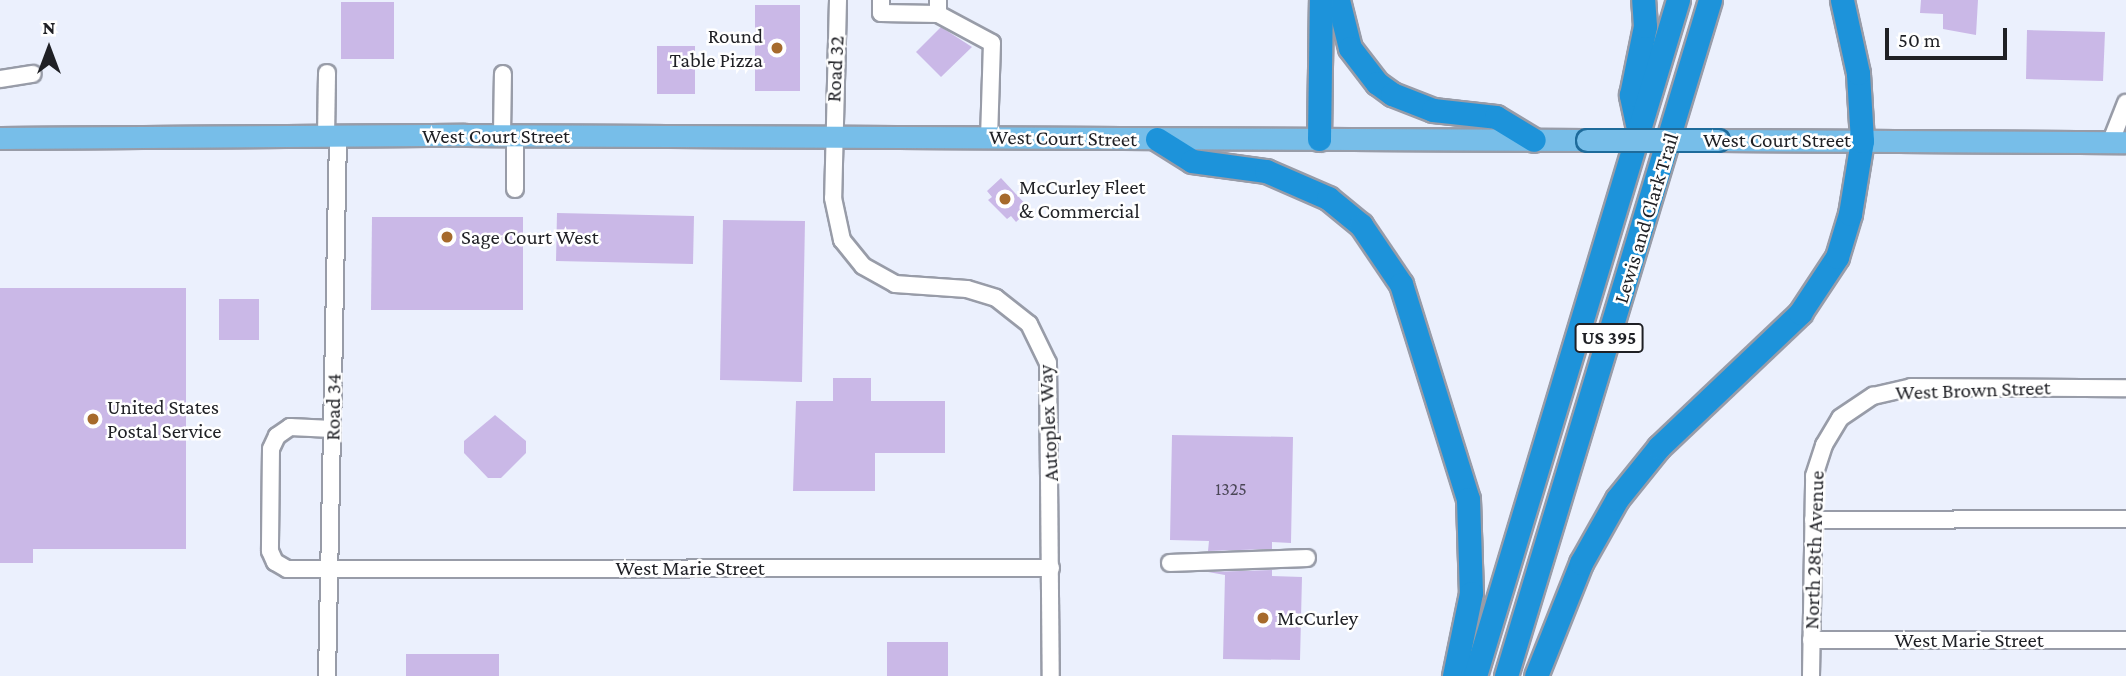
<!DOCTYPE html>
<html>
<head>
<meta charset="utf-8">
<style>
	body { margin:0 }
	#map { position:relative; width:2126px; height:676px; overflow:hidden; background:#ebf0fd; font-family:"Crimson Pro",serif }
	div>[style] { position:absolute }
	.building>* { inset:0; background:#cab8e7 }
	.roads { filter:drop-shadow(2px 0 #989ca8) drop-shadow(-2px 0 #989ca8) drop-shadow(0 2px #989ca8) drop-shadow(0 -2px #989ca8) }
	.minor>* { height:16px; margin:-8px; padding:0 8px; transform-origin:8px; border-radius:8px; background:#fff }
	.major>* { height:21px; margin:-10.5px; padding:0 10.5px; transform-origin:10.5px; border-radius:10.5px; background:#77bee9 }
	.highway>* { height:23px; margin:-11.5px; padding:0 11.5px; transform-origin:11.5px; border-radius:11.5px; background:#1d93da }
	.bridges { filter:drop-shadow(2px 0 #1e6b9b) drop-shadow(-2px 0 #1e6b9b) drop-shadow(0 2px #1e6b9b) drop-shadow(0 -2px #1e6b9b) }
	.major-bridge>* { height:21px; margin:-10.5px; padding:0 10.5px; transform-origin:10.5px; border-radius:10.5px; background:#77bee9 }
	.dots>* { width:19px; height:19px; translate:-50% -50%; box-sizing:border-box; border:4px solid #fff; border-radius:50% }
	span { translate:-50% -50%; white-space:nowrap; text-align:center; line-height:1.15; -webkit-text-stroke:5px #fff; paint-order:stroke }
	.number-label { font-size:18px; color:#4a4656 }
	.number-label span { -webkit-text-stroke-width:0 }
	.shield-label span { padding:2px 5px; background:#fff; border:2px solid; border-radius:5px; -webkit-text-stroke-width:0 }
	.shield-label { font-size:19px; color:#1f2025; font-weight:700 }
	.poi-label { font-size:21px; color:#1f2025 }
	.right { translate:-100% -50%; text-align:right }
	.left { translate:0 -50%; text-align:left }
	.street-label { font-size:21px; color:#1f2025 }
	.north { position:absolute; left:14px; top:14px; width:70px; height:70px; -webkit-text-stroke:5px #fff; paint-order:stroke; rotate:0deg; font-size:19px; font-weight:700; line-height:28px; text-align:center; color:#1f2025 }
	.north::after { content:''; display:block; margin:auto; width:24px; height:32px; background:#1f2025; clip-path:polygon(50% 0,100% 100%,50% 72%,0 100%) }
	.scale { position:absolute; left:1885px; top:28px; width:122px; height:32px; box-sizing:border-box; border:4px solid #1f2025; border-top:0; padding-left:9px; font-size:21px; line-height:24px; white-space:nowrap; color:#1f2025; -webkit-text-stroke:5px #fff; paint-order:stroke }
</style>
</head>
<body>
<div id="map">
	<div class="building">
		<i style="clip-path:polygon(1921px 0,1978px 0,1976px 35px,1943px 29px,1943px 14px,1920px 13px)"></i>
		<i style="clip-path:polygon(341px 2px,394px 2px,394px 59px,341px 59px)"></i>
		<i style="clip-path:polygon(755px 5px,800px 5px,800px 91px,755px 91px)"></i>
		<i style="clip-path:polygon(941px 27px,972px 47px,941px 77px,916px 52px)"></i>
		<i style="clip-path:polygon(2027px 30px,2105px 32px,2103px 81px,2026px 79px)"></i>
		<i style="clip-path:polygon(657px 46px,695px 46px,695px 94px,657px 94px)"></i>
		<i style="clip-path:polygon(1001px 178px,1030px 209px,1016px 222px,1011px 216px,1007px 219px,988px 200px,992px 197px,987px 191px)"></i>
		<i style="clip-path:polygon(557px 213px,694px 216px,693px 264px,556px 261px)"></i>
		<i style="clip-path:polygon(372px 217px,523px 217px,523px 310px,371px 310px)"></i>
		<i style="clip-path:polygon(723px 220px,805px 221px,802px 382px,720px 380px)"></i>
		<i style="clip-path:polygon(0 288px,186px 288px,186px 549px,33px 549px,33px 563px,0 563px)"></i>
		<i style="clip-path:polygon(219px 299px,259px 299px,259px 340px,219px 340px)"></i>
		<i style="clip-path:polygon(833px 378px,871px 378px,871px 401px,945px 401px,945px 453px,875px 453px,875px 491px,793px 491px,796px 401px,833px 401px)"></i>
		<i style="clip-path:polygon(495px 415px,526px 441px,526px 453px,501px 478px,488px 478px,464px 453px,464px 441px)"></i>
		<i style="clip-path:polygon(1172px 435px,1293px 437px,1291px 543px,1272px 542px,1272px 549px,1208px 551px,1209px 541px,1170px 540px)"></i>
		<i style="clip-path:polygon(1272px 570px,1272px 576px,1302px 577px,1300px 660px,1223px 659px,1225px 575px,1208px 572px)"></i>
		<i style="clip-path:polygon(887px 642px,948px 642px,948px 676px,887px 676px)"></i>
		<i style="clip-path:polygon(406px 654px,499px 654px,499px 676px,406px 676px)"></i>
	</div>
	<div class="roads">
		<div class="minor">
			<i style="left:838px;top:0;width:198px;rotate:91.4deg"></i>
			<i style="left:833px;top:198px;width:43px;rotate:77.9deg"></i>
			<i style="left:842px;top:240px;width:33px;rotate:51deg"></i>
			<i style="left:863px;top:266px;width:37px;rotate:29deg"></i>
			<i style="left:895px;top:284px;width:72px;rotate:4deg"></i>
			<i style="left:967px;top:289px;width:30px;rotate:17deg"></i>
			<i style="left:996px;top:298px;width:42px;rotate:38.2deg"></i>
			<i style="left:1029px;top:324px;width:43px;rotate:64deg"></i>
			<i style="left:1048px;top:363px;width:313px;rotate:89.5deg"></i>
			<i style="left:881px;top:0;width:13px;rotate:90deg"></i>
			<i style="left:881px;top:13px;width:57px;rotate:1deg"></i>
			<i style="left:938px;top:0;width:14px;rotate:90deg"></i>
			<i style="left:938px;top:14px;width:61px;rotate:28.2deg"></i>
			<i style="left:992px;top:43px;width:94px;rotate:91.8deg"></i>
			<i style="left:0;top:79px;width:33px;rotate:-9deg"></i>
			<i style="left:502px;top:135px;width:61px;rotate:-89.1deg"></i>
			<i style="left:515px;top:135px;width:54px;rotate:90deg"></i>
			<i style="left:326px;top:138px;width:65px;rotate:-89.1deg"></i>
			<i style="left:2111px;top:141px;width:41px;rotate:-68.5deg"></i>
			<i style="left:332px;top:429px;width:42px;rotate:-177.3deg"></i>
			<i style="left:290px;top:427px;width:16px;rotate:145deg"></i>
			<i style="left:277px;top:436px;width:14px;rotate:115deg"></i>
			<i style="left:271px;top:449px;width:102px;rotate:90.6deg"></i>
			<i style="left:270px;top:551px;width:12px;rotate:66deg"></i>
			<i style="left:275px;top:562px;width:14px;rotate:30deg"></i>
			<i style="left:287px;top:569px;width:764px;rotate:-0.07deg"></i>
			<i style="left:1813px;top:520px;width:313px;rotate:-0.2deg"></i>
			<i style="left:1170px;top:563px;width:137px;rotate:-2.1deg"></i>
			<i style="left:1811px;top:640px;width:315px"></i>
			<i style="left:327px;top:676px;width:538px;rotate:-88.83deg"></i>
			<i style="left:1811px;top:676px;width:200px;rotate:-89.1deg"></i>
			<i style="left:1814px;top:476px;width:33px;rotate:-72deg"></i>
			<i style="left:1824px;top:445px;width:31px;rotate:-59deg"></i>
			<i style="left:1840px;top:418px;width:40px;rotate:-34deg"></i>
			<i style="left:1873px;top:396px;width:39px;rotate:-13deg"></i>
			<i style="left:1911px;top:387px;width:215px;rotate:0.3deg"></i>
		</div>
		<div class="major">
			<i style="left:0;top:138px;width:465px;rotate:-0.4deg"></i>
			<i style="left:465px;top:135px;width:1122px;rotate:0.26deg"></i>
			<i style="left:1718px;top:140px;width:408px;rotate:0.3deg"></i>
		</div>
		<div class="highway">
			<i style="left:1338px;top:0;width:49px;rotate:76deg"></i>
			<i style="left:1350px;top:48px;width:44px;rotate:52.4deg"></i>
			<i style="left:1377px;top:83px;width:19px;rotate:36deg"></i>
			<i style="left:1392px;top:94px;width:44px;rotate:21.3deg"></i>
			<i style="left:1433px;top:110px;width:63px;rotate:6.3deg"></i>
			<i style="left:1496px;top:117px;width:44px;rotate:31.2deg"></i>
			<i style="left:1637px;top:124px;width:30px;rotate:-102deg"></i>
			<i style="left:1631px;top:95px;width:70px;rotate:-78.5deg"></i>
			<i style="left:1645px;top:26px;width:26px;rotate:-94deg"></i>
			<i style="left:1157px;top:139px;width:41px;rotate:32.2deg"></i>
			<i style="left:1192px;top:161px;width:75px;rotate:7.7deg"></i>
			<i style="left:1266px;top:171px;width:68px;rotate:23.5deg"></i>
			<i style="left:1328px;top:198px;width:43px;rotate:39.3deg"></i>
			<i style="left:1361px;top:225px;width:71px;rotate:55.9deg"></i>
			<i style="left:1401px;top:284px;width:225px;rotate:72.7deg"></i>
			<i style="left:1468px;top:499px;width:94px;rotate:88.2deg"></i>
			<i style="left:1471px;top:593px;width:85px;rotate:101.6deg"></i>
			<i style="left:1319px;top:139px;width:139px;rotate:-89.2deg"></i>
			<i style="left:1475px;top:676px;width:706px;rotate:-73.29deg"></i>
			<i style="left:1506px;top:676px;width:706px;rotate:-73.21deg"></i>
			<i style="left:1536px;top:676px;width:122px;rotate:-68.3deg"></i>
			<i style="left:1581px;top:563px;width:73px;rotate:-60.6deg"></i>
			<i style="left:1617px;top:499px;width:67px;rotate:-51.1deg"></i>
			<i style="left:1659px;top:447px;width:195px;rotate:-43.5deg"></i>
			<i style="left:1800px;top:313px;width:67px;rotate:-56.5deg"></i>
			<i style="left:1837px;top:257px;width:45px;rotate:-73.2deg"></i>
			<i style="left:1850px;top:214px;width:74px;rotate:-80.7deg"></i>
			<i style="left:1862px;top:141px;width:68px;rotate:-93.4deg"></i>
			<i style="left:1858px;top:73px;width:75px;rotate:-102.4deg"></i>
		</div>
	</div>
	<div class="bridges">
		<div class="major-bridge">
			<i style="left:1587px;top:140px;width:131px"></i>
		</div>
	</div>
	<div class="dots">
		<i style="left:777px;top:48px;background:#a66a2c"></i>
		<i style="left:1005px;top:199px;background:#a66a2c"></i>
		<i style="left:447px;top:237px;background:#a66a2c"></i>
		<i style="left:93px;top:419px;background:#a66a2c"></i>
		<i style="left:1263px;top:618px;background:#a66a2c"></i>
	</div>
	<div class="number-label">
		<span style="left:1231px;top:489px">1325</span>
	</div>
	<div class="shield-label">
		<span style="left:1609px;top:338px">US 395</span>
	</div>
	<div class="poi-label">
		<span class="right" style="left:763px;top:48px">Round<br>Table Pizza</span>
		<span class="left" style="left:1019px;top:199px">McCurley Fleet<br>&amp; Commercial</span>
		<span class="left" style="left:461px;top:237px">Sage Court West</span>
		<span class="left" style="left:107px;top:419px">United States<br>Postal Service</span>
		<span class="left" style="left:1277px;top:618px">McCurley</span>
	</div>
	<div class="street-label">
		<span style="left:835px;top:69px;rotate:-87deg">Road 32</span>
		<span style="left:496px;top:136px">West Court Street</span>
		<span style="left:1063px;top:138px;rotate:1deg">West Court Street</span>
		<span style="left:1777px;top:140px">West Court Street</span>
		<span style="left:1646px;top:218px;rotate:-73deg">Lewis and Clark Trail</span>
		<span style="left:1973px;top:390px;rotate:-2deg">West Brown Street</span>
		<span style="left:333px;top:407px;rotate:-89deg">Road 34</span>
		<span style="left:1048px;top:423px;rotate:-93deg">Autoplex Way</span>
		<span style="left:1814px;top:550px;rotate:-88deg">North 28th Avenue</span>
		<span style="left:690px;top:568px">West Marie Street</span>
		<span style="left:1969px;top:640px">West Marie Street</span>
	</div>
	<div class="north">N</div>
	<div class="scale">50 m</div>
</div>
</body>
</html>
